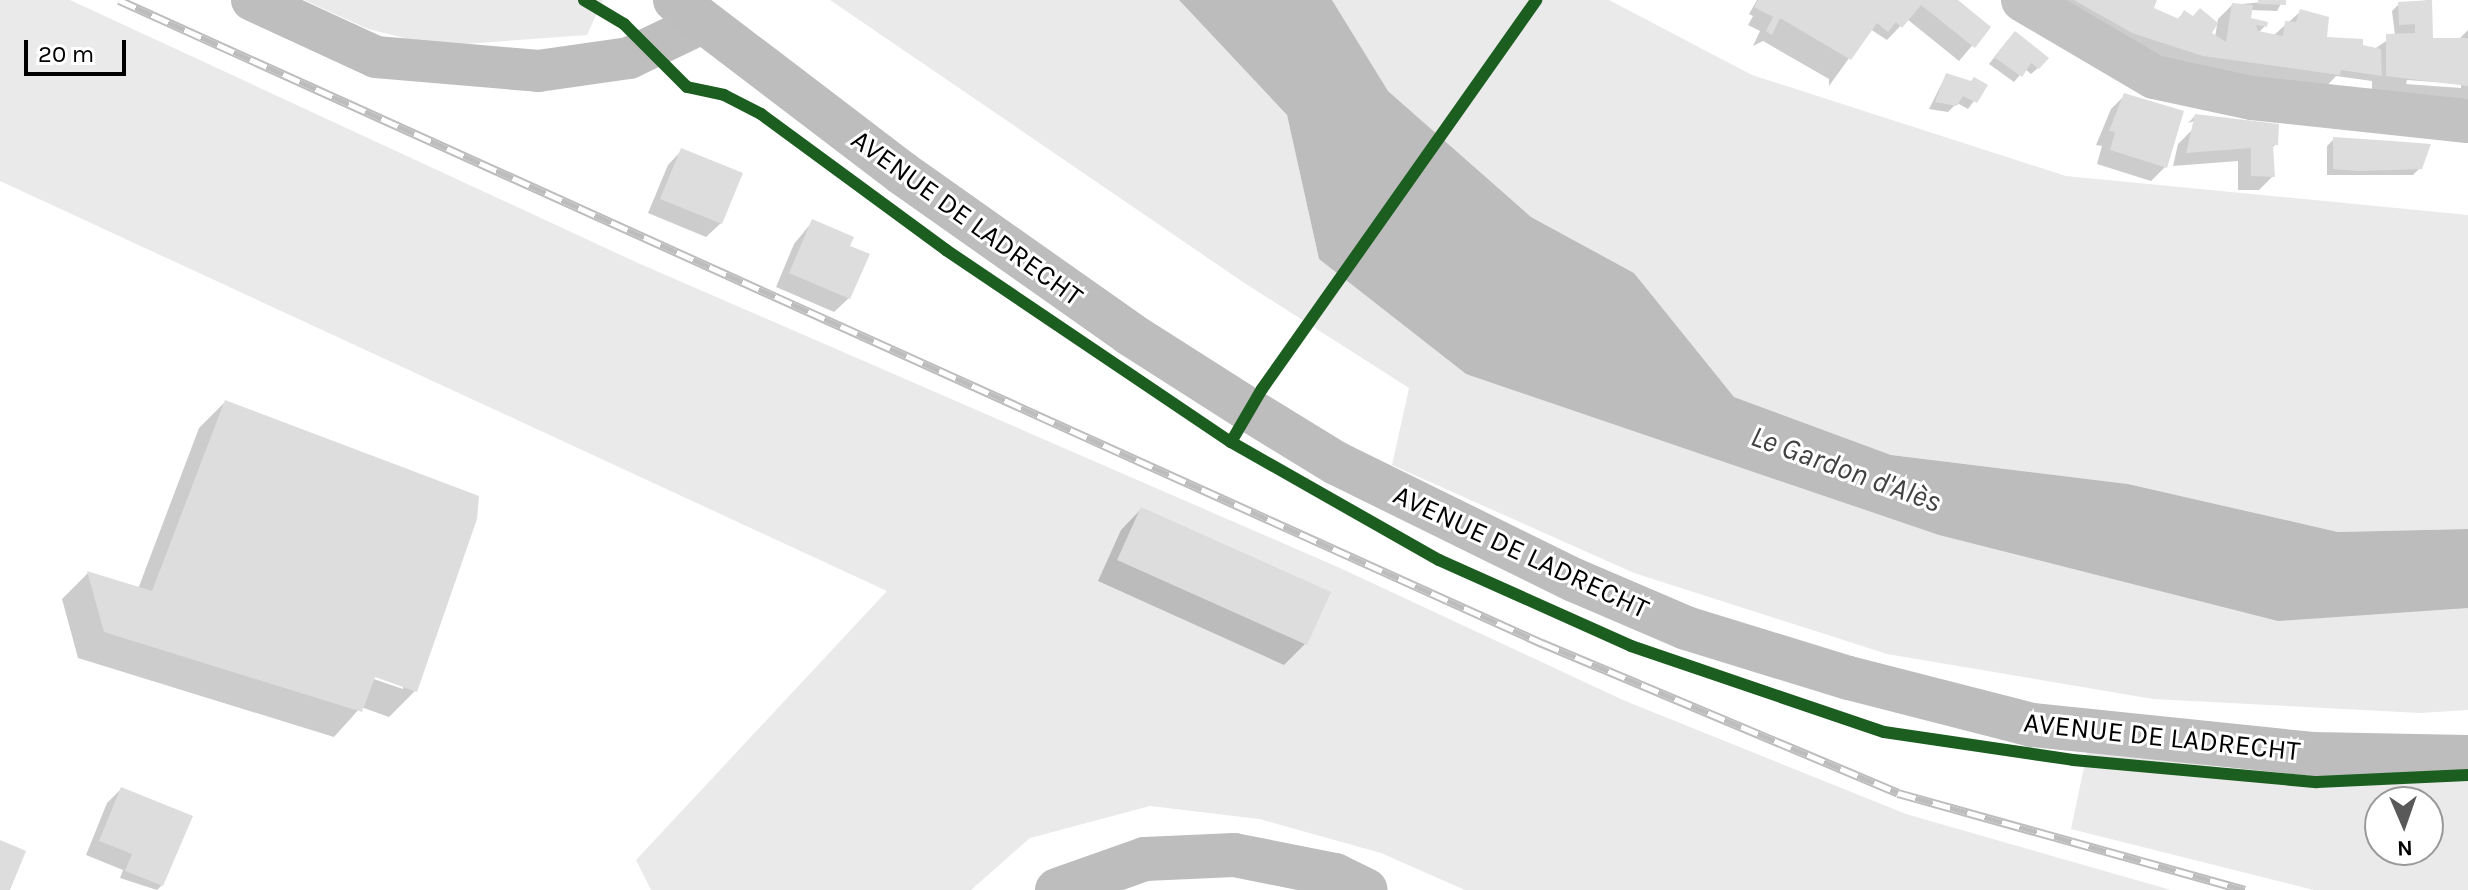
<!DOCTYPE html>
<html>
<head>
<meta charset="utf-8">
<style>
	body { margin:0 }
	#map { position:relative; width:2468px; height:890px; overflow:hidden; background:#fff; font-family:Karla,sans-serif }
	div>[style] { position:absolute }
	.green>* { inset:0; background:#eaeaea }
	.water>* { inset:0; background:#bcbcbc }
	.shadow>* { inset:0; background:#0003 }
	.building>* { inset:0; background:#ddd }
	.street>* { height:42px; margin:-21px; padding:0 21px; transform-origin:21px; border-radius:21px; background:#bebebe }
	.secondary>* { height:44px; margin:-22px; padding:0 22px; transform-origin:22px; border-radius:22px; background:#c2c2c2 }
	.primary>* { height:44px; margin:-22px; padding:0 22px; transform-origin:22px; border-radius:22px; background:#bdbdbd }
	.rail>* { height:9px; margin-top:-4.5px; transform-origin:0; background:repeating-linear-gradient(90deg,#fff 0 18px,#bdbdbd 0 36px); box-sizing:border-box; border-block:2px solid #bdbdbd }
	.cycleway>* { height:12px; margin:-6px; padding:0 6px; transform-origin:6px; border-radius:6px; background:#1b5e20 }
	span { translate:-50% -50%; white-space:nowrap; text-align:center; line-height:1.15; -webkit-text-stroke:6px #fff; paint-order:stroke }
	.street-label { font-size:28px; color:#000 }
	.water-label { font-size:30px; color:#414141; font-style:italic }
	.north { position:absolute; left:2364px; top:786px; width:80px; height:80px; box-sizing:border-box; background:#fff; border:2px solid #999; border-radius:50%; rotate:178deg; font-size:22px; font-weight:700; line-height:32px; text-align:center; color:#000 }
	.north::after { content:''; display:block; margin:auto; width:28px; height:36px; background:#595959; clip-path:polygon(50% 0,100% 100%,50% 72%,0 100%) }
	.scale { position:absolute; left:24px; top:40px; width:102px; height:36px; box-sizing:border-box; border:4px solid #000; border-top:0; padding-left:10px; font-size:24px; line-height:28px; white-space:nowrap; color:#000; -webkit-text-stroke:6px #fff; paint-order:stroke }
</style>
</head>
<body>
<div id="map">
	<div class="green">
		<i style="clip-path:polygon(0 0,70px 0,638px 263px,1340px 568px,1623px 700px,1906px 814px,2171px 890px,1465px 890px,1381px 853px,1259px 819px,1150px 806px,1030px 838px,971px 890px,651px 890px,636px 860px,887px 591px,0 181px)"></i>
		<i style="clip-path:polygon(304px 0,603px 0,587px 35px,437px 46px,368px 29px)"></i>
		<i style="clip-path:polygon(830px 0,1179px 0,1287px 115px,1319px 259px,1466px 374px,2468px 594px,2468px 710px,2420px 713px,2153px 699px,1887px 654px,1634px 573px,1392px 465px,1409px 388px,1243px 282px)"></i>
		<i style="clip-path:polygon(1332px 0,1609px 0,1752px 75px,2066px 176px,2468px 215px,2468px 529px,2338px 532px,2128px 484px,1891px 455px,1734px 397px,1634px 273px,1531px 217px,1388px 91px)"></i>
		<i style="clip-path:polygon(evenodd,2088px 748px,2317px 782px,2468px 775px,2468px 890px,2314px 890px,2071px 829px,2088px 748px,2380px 802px,2428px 802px,2428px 850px,2380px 850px,2380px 802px)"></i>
	</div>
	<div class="water">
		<i style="clip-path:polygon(1179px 0,1332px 0,1388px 91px,1531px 217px,1634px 273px,1734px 397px,1891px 455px,2128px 484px,2338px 532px,2468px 529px,2468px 608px,2278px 621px,1939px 535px,1466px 374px,1319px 259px,1287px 115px)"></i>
	</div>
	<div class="shadow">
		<i style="clip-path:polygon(1757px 0,1955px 0,1988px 27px,1959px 61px,1907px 19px,1887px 40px,1870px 29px,1829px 86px,1829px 79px,1763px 41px,1753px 46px,1760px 31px,1748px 25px,1753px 16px,1749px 14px)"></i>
		<i style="clip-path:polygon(evenodd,2042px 0,2155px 0,2151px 9px,2177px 20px,2184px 12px,2215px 37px,2218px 19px,2232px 5px,2283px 0,2277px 11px,2250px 10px,2248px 19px,2265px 26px,2258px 33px,2273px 36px,2301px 11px,2325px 39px,2373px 50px,2395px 35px,2392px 11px,2399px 4px,2430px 0,2431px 40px,2458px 40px,2468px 30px,2468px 99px,2460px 107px,2372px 90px,2372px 81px,2336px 76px,2324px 89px,2188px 69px,2042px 0,2407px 80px,2461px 84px,2461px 88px,2406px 84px,2407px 80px)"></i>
		<i style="clip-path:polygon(2008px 40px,2038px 68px,2031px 74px,2025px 69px,2014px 82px,1989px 64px)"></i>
		<i style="clip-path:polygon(1946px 75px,1985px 86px,1968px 109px,1957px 103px,1948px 112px,1929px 109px)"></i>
		<i style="clip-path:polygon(2125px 95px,2165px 167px,2151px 181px,2097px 164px,2102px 146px,2096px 145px,2111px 109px)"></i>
		<i style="clip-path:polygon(2195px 116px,2276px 144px,2271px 149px,2273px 176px,2259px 190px,2238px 190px,2238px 161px,2173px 166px,2178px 144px,2192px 130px,2197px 120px,2188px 123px)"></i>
		<i style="clip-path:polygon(2334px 139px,2420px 168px,2413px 175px,2327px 175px,2327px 146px)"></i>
		<i style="clip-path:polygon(682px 150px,721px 223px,706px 237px,648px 213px,668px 165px)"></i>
		<i style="clip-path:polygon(812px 222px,847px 247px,849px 298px,834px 312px,776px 287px,794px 244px)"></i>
		<i style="clip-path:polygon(evenodd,225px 402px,415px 691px,389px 717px,361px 707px,334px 737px,78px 658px,62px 599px,88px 573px,138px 589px,199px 428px,225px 402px,366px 672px,403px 685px,403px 689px,365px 676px,366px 672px)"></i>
		<i style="clip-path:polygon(1141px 509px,1305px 644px,1284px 665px,1098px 581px,1121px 530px)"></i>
		<i style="clip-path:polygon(121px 789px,162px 885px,157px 890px,120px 878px,123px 870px,86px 855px,107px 803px)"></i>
	</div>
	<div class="building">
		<i style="clip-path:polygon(1758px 0,1958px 0,1991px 27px,1975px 48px,1921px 5px,1902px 28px,1896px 22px,1888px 32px,1877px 23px,1851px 60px,1780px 18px,1772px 35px,1766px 31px,1773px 17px,1754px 7px)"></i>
		<i style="clip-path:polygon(2074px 0,2157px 0,2154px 8px,2179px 19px,2184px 10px,2193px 16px,2200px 8px,2218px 23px,2212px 33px,2226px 42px,2232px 3px,2253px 5px,2251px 18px,2268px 22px,2267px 27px,2256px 25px,2258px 31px,2283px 36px,2285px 21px,2296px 22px,2300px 9px,2329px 17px,2327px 37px,2363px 39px,2363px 45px,2381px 49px,2382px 76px,2341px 70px,2340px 75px,2203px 56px,2132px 33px)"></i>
		<i style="clip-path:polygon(2258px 0,2286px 0,2286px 5px,2258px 4px)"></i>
		<i style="clip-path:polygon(2432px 0,2433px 38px,2468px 38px,2468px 86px,2386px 76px,2386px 34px,2415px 33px,2415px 24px,2399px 25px,2398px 2px)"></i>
		<i style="clip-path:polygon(2015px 31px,2049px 58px,2039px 69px,2031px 63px,2022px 77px,1994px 57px)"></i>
		<i style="clip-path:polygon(1946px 73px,1971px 81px,1974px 77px,1988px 85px,1977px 103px,1963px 96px,1957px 106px,1935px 102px)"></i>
		<i style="clip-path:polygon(2124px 93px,2184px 111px,2167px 168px,2110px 150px,2115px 132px,2109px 131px)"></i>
		<i style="clip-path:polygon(2195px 114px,2279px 124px,2278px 145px,2273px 145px,2275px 177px,2251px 176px,2251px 148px,2186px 153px)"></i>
		<i style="clip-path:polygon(2333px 137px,2392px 141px,2431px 144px,2422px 169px,2359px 171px,2333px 169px)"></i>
		<i style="clip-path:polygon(681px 148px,743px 173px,722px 224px,660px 199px)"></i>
		<i style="clip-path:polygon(812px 219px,854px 237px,850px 246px,870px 254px,850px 299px,789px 273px)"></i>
		<i style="clip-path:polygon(225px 400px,479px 496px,477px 519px,417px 692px,375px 677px,362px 712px,104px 632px,87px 571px,152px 591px)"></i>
		<i style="clip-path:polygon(1141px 507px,1331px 592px,1307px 645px,1117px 560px)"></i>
		<i style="clip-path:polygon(121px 787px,193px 816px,163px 886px,125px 871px,132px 854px,99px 841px)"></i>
		<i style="clip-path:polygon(0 840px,26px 851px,10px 890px,0 890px)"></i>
	</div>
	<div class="street">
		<i style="left:252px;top:0;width:136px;rotate:24.7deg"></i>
		<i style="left:376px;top:57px;width:163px;rotate:4.9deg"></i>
		<i style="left:538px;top:71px;width:92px;rotate:-8.1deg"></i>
		<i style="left:629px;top:58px;width:79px;rotate:-25.6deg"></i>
	</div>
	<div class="secondary">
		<i style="left:2023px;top:0;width:152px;rotate:30.4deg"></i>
		<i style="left:2154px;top:77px;width:100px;rotate:12.1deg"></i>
		<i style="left:2252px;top:98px;width:217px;rotate:6.1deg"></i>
	</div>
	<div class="primary">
		<i style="left:675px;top:0;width:285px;rotate:37.3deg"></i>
		<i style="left:902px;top:173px;width:279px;rotate:35.2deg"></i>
		<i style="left:1130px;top:334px;width:143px;rotate:32.5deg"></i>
		<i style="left:1251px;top:411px;width:100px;rotate:31.5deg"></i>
		<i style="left:1336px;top:463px;width:265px;rotate:26.2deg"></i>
		<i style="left:1574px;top:580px;width:122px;rotate:23.2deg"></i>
		<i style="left:1686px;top:628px;width:170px;rotate:17.1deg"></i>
		<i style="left:1849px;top:678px;width:189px;rotate:14.4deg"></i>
		<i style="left:2032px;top:725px;width:282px;rotate:5.9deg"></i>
		<i style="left:2313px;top:754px;width:155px;rotate:1.1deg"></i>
		<i style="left:1057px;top:890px;width:93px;rotate:-19.4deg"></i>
		<i style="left:1145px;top:859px;width:89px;rotate:-2.6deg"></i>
		<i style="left:1234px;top:855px;width:103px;rotate:11.2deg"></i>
		<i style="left:1335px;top:875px;width:34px;rotate:26deg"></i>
	</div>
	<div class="rail">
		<i style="left:119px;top:0;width:1562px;rotate:24.32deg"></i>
		<i style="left:1542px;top:643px;width:386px;rotate:22.8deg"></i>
		<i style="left:1898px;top:793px;width:360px;rotate:15.6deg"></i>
	</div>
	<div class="cycleway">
		<i style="left:584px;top:0;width:47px;rotate:31deg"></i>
		<i style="left:624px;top:24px;width:89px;rotate:45deg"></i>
		<i style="left:687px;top:87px;width:38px;rotate:12deg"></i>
		<i style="left:724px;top:95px;width:42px;rotate:27.2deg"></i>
		<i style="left:761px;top:114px;width:230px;rotate:36.3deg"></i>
		<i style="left:946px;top:250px;width:344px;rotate:34deg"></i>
		<i style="left:1231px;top:442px;width:239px;rotate:29.6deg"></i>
		<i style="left:1439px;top:560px;width:210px;rotate:24.1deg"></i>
		<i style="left:1631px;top:646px;width:267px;rotate:18.8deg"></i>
		<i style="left:1884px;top:732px;width:191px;rotate:8.4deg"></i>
		<i style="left:2073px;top:760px;width:245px;rotate:5.2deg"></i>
		<i style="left:2317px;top:782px;width:151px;rotate:-2.7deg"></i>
		<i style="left:1231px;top:442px;width:61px;rotate:-59.7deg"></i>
		<i style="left:1262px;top:389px;width:476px;rotate:-54.8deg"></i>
	</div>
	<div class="street-label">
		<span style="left:967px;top:218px;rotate:36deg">AVENUE DE LADRECHT</span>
		<span style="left:1521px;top:552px;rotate:25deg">AVENUE DE LADRECHT</span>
		<span style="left:2162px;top:737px;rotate:6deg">AVENUE DE LADRECHT</span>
	</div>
	<div class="water-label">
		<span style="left:1846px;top:469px;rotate:20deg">Le Gardon d'Alès</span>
	</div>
	<div class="north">N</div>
	<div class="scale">20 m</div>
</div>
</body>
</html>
